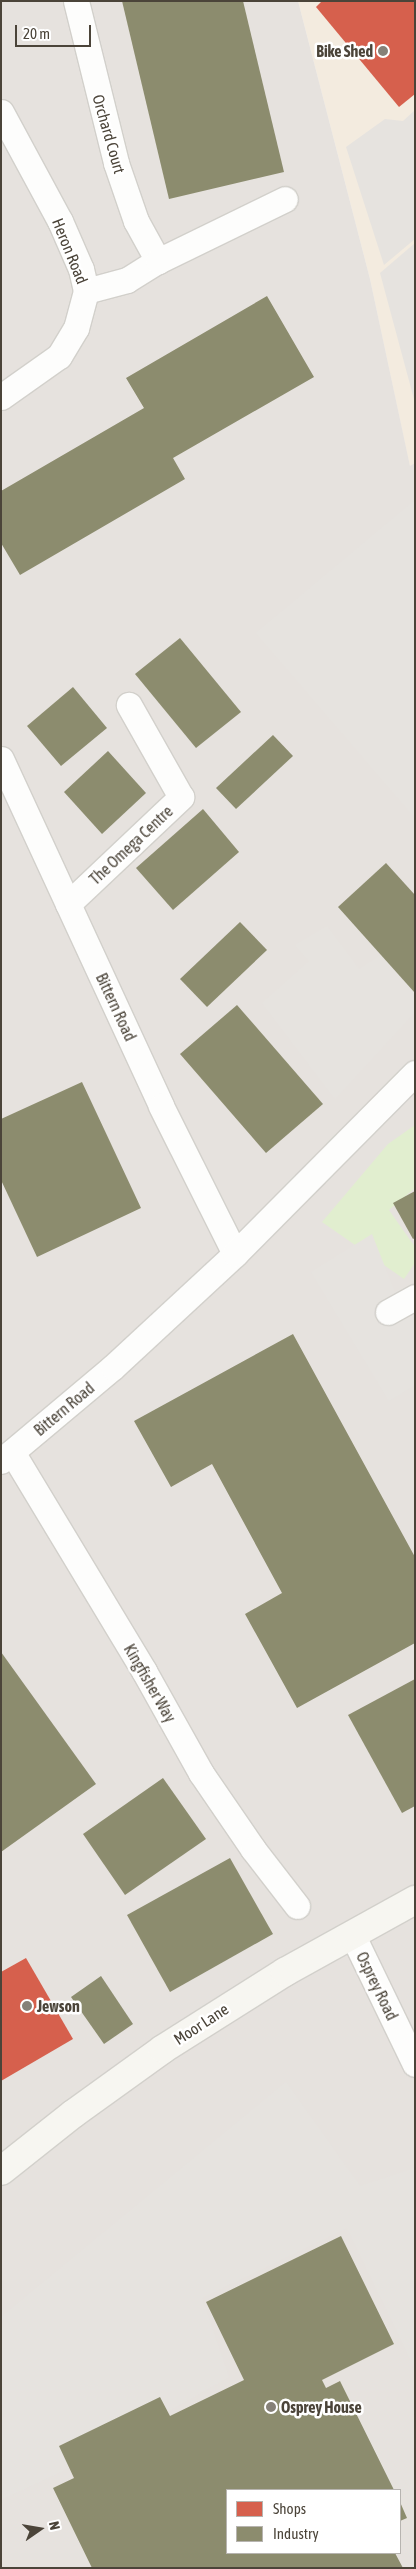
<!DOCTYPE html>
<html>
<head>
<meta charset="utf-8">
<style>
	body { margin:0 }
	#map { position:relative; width:416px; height:2569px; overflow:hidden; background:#f4f2ee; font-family:"Asap Condensed",sans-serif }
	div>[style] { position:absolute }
	.commercial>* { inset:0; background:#f3ebdf }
	.industrial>* { inset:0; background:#e6e2de }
	.green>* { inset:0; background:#e1eecf }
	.parking>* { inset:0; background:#e6e3df }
	.shops>* { inset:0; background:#d6604d }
	.industry>* { inset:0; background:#8c8c6e }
	.roads { filter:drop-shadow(1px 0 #d2d0cb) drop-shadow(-1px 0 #d2d0cb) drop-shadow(0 1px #d2d0cb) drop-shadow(0 -1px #d2d0cb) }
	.minor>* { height:25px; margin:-12.5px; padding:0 12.5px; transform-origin:12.5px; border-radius:12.5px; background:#fdfdfc }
	.secondary>* { height:28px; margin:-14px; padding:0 14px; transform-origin:14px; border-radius:14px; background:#f7f6f1 }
	.dots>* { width:14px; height:14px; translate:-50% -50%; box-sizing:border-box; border:2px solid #fff; border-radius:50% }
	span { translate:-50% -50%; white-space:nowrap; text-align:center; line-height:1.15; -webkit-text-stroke:5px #fff; paint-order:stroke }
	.poi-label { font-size:16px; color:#4b4439; font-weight:700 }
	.right { translate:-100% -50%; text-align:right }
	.left { translate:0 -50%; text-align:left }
	.street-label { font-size:16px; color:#4b4439 }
	.frame { position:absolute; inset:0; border:2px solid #4b4439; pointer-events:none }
	.legend { position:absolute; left:226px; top:2489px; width:175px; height:65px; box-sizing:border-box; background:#fff; border:1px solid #b7b4b0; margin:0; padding:6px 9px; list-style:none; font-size:15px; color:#4b4439 }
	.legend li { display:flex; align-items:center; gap:10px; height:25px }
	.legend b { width:25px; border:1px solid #b7b4b0 }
	.north { position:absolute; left:15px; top:2504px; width:50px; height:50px; -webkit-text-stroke:4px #fff; paint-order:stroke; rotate:77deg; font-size:14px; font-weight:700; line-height:20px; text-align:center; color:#4b4439 }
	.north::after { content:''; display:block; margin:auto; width:18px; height:22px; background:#4b4439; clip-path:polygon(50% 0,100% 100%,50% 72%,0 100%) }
	.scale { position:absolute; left:15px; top:25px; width:76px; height:22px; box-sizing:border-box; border:2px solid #4b4439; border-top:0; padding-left:6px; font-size:15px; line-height:18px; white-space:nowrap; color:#4b4439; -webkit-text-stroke:4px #fff; paint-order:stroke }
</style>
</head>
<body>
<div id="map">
	<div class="commercial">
		<i style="clip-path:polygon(298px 1px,415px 1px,415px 463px,410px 467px,370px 279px)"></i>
	</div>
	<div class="industrial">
		<i style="clip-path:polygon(evenodd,1px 1px,298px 1px,370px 279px,410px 466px,415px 463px,415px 2568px,1px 2568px,1px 1px,227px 2490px,400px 2490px,400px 2553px,227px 2553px,227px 2490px)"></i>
	</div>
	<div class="green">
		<i style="clip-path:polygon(415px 1125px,415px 1188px,389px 1210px,415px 1247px,415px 1263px,404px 1279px,322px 1222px,388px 1144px)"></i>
	</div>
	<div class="parking">
		<i style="clip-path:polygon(415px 110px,415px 239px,384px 265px,346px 147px,385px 119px,403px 121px)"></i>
		<i style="clip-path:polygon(415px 243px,415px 403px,380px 273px)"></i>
		<i style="clip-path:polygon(415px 500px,415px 818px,256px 633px)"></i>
		<i style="clip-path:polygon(327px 926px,359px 969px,381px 955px,415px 993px,415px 1012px,335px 1099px,262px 1003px,309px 961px,295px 945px)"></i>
		<i style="clip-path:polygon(372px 1234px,395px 1292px,415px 1282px,415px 1385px,389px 1401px,311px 1272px)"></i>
		<i style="clip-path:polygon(286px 2082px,360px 2186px,415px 2168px,415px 2369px,347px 2228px,202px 2298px,229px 2377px,61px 2472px,1px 2500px,1px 2317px)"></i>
	</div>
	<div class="shops">
		<i style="clip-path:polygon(322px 1px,415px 1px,415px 94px,399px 107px,316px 7px)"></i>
		<i style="clip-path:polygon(26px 1958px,73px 2039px,1px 2081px,1px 1972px)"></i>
	</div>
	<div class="industry">
		<i style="clip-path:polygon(122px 1px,243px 1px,284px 172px,169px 199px)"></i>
		<i style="clip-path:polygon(267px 296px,314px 377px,173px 458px,185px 479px,20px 575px,1px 543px,1px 491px,144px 408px,126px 378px)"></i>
		<i style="clip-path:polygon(180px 638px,241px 712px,196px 748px,135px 674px)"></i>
		<i style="clip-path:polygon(73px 687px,107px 728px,61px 766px,27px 726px)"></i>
		<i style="clip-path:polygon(273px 735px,293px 756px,236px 809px,216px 788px)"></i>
		<i style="clip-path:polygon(108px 751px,146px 793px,102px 834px,64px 792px)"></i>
		<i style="clip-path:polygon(203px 809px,239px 852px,173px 910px,136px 868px)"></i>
		<i style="clip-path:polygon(386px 863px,415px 895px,415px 993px,338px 907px)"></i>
		<i style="clip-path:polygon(240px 922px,267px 950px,207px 1007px,180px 979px)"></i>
		<i style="clip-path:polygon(237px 1005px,323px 1104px,266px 1153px,180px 1054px)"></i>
		<i style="clip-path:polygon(82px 1082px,141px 1208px,37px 1257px,1px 1180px,1px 1119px)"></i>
		<i style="clip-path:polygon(415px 1191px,415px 1238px,413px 1239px,393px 1203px)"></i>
		<i style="clip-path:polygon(293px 1334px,415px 1557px,415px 1643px,297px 1708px,245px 1614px,282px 1593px,212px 1464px,171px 1487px,134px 1421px)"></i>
		<i style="clip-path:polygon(1px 1652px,96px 1784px,1px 1852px)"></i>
		<i style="clip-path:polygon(415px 1679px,415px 1806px,402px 1813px,348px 1715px)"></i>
		<i style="clip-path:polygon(163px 1778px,206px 1839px,125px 1895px,83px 1834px)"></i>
		<i style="clip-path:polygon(230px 1858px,273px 1934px,170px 1992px,127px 1915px)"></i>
		<i style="clip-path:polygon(101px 1976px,133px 2024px,104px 2044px,71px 1997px)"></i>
		<i style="clip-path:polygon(341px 2236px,394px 2344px,322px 2380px,326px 2388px,340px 2381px,394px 2490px,227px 2490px,227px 2553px,395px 2553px,403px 2568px,92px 2568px,53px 2488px,74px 2478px,59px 2446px,160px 2397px,170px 2416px,244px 2380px,206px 2302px)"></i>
		<i style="clip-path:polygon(400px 2502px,407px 2518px,400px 2521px)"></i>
	</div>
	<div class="roads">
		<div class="minor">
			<i style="left:76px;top:1px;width:167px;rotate:76.1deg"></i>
			<i style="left:116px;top:163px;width:61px;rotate:71deg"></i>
			<i style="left:136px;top:221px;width:46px;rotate:61.2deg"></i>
			<i style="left:1px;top:112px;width:124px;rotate:61.6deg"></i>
			<i style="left:60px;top:221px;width:52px;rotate:66.4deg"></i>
			<i style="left:81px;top:269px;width:23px;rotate:77deg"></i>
			<i style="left:86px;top:291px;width:38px;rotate:105deg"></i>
			<i style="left:76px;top:328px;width:33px;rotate:121deg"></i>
			<i style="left:59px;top:356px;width:71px;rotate:144.7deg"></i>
			<i style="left:86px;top:291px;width:42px;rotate:-15deg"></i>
			<i style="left:127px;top:280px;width:36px;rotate:-32deg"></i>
			<i style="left:158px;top:261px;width:141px;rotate:-26deg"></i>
			<i style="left:1px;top:759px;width:382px;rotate:65.2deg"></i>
			<i style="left:161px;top:1106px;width:165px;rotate:63.4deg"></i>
			<i style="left:68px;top:904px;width:156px;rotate:-43.4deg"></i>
			<i style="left:181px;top:797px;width:106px;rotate:-119.5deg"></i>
			<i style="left:388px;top:1312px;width:31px;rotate:-29deg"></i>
			<i style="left:12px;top:1452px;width:256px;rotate:58.9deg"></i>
			<i style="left:144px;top:1671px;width:117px;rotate:60.8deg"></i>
			<i style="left:201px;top:1773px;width:92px;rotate:55.6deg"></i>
			<i style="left:253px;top:1849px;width:72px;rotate:52.3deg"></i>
			<i style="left:1px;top:1461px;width:146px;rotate:-40deg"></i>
			<i style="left:113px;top:1367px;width:166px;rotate:-42.8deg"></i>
			<i style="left:235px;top:1254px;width:255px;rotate:-45.2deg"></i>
			<i style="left:353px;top:1936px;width:142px;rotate:64.2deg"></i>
		</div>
		<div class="secondary">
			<i style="left:1px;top:2171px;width:92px;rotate:-38.4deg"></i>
			<i style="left:73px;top:2114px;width:111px;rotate:-35.8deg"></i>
			<i style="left:163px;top:2049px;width:144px;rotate:-32.3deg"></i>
			<i style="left:285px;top:1972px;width:149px;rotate:-29deg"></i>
		</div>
	</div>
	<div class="dots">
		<i style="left:383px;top:51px;background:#868178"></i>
		<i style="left:27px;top:2006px;background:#868178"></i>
		<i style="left:271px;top:2407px;background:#868178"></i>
	</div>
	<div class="poi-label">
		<span class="right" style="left:373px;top:51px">Bike Shed</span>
		<span class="left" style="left:37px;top:2006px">Jewson</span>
		<span class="left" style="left:281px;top:2407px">Osprey House</span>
	</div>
	<div class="street-label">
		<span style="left:109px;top:134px;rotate:74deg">Orchard Court</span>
		<span style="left:70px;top:251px;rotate:68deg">Heron Road</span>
		<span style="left:131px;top:845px;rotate:-43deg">The Omega Centre</span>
		<span style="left:116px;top:1007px;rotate:65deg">Bittern Road</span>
		<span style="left:64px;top:1409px;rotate:-40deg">Bittern Road</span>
		<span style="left:150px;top:1683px;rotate:60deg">Kingfisher Way</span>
		<span style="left:377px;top:1986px;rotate:64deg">Osprey Road</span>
		<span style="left:201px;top:2024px;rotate:-33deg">Moor Lane</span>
	</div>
	<div class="frame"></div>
	<ul class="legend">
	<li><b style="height:14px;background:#d6604d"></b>Shops</li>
	<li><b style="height:14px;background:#8c8c6e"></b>Industry</li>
	</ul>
	<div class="north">N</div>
	<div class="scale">20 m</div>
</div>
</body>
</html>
